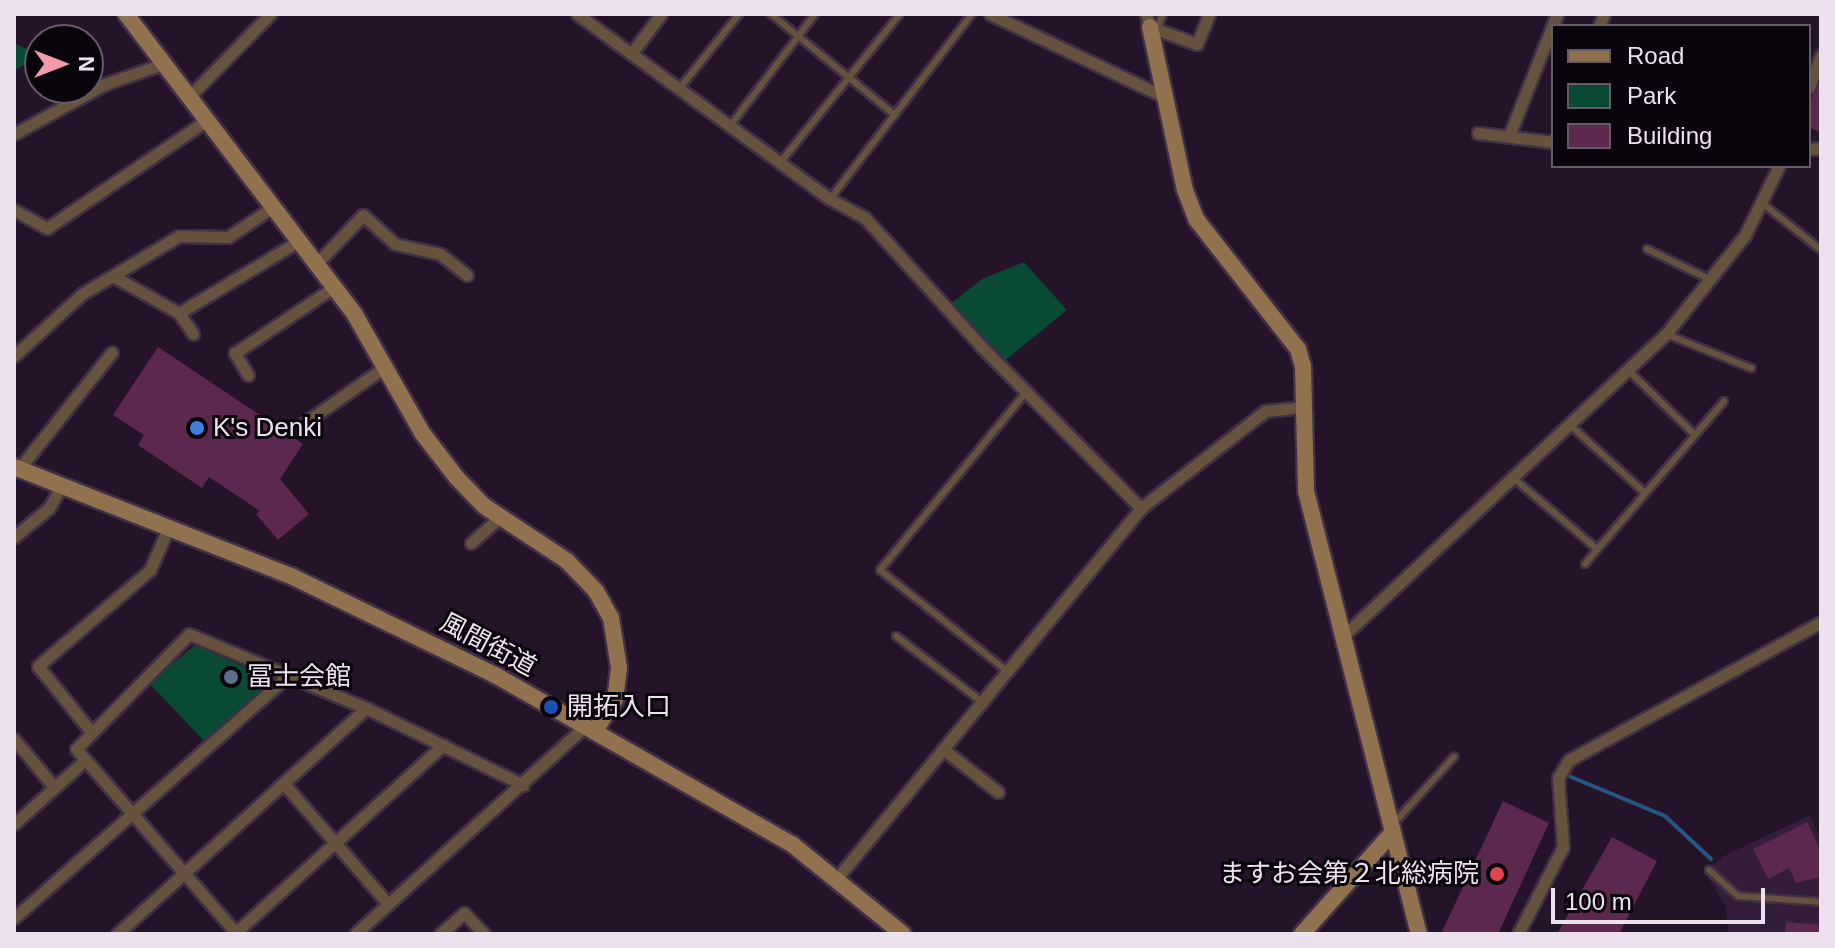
<!DOCTYPE html>
<html>
<head>
<meta charset="utf-8">
<style>
	body { margin:0 }
	#map { position:relative; width:1835px; height:948px; overflow:hidden; background:#25132a; font-family:Arial,"Noto Sans JP",sans-serif }
	div>[style] { position:absolute }
	.built>* { inset:0; background:#331d39 }
	.green>* { inset:0; background:#084a33 }
	.stream>* { height:4px; margin:-2px; padding:0 2px; transform-origin:2px; border-radius:2px; background:#255582 }
	.building>* { inset:0; background:#5d284e }
	.roads { filter:drop-shadow(2px 0 #413046) drop-shadow(-2px 0 #413046) drop-shadow(0 2px #413046) drop-shadow(0 -2px #413046) }
	.lane>* { height:6px; margin:-3px; padding:0 3px; transform-origin:3px; border-radius:3px; background:#66533d }
	.street>* { height:11px; margin:-5.5px; padding:0 5.5px; transform-origin:5.5px; border-radius:5.5px; background:#66533d }
	.secondary>* { height:16px; margin:-8px; padding:0 8px; transform-origin:8px; border-radius:8px; background:#90724f }
	.dots>* { width:22px; height:22px; translate:-50% -50%; box-sizing:border-box; border:4px solid #0a040c; border-radius:50% }
	span { translate:-50% -50%; white-space:nowrap; text-align:center; line-height:1.15; -webkit-text-stroke:6px #0a040c; paint-order:stroke }
	.poi-label { font-size:26px; color:#ede1f0 }
	.left { translate:0 -50%; text-align:left }
	.right { translate:-100% -50%; text-align:right }
	.street-label { font-size:26px; color:#ede1f0 }
	.frame { position:absolute; inset:0; border:16px solid #ede1f0; pointer-events:none }
	.legend { position:absolute; left:1551px; top:24px; width:260px; height:144px; box-sizing:border-box; background:#0a040c; border:2px solid #655c67; margin:0; padding:10px 14px; list-style:none; font-size:24px; color:#ede1f0 }
	.legend li { display:flex; align-items:center; gap:16px; height:40px }
	.legend b { width:40px; border:2px solid #655c67 }
	.north { position:absolute; left:24px; top:24px; width:80px; height:80px; box-sizing:border-box; background:#0a040c; border:2px solid #655c67; border-radius:50%; rotate:90deg; font-size:22px; font-weight:700; line-height:32px; text-align:center; color:#ede1f0 }
	.north::after { content:''; display:block; margin:auto; width:28px; height:36px; background:#f39aab; clip-path:polygon(50% 0,100% 100%,50% 72%,0 100%) }
	.scale { position:absolute; left:1551px; top:888px; width:214px; height:36px; box-sizing:border-box; border:4px solid #ede1f0; border-top:0; padding-left:10px; font-size:24px; line-height:28px; white-space:nowrap; color:#ede1f0; -webkit-text-stroke:6px #0a040c; paint-order:stroke }
</style>
</head>
<body>
<div id="map">
	<div class="built">
		<i style="clip-path:polygon(1810px 815px,1821px 840px,1821px 934px,1728px 934px,1726px 907px,1705px 872px,1724px 856px)"></i>
	</div>
	<div class="green">
		<i style="clip-path:polygon(14px 43px,40px 55px,40px 66px,29px 62px,14px 71px)"></i>
		<i style="clip-path:polygon(1024px 262px,1067px 310px,1002px 363px,950px 304px,982px 279px)"></i>
		<i style="clip-path:polygon(195px 645px,274px 680px,205px 742px,149px 683px)"></i>
	</div>
	<div class="stream">
		<i style="left:1564px;top:774px;width:109px;rotate:22.6deg"></i>
		<i style="left:1665px;top:816px;width:63px;rotate:43.1deg"></i>
	</div>
	<div class="building">
		<i style="clip-path:polygon(1821px 79px,1821px 132px,1809px 128px,1809px 102px)"></i>
		<i style="clip-path:polygon(158px 347px,303px 444px,280px 479px,309px 514px,278px 540px,256px 514px,260px 511px,209px 477px,202px 488px,138px 445px,144px 435px,113px 415px)"></i>
		<i style="clip-path:polygon(1503px 801px,1549px 823px,1498px 934px,1441px 934px)"></i>
		<i style="clip-path:polygon(1807px 822px,1821px 851px,1821px 877px,1796px 883px,1789px 868px,1768px 879px,1753px 849px)"></i>
		<i style="clip-path:polygon(1612px 837px,1657px 861px,1619px 934px,1557px 934px)"></i>
		<i style="clip-path:polygon(1786px 922px,1821px 925px,1821px 934px,1785px 934px)"></i>
	</div>
	<div class="roads">
		<div class="lane">
			<i style="left:771px;top:14px;width:160px;rotate:39.2deg"></i>
			<i style="left:1158px;top:27px;width:14px;rotate:-69deg"></i>
			<i style="left:679px;top:89px;width:96px;rotate:-51.3deg"></i>
			<i style="left:730px;top:126px;width:141px;rotate:-52.8deg"></i>
			<i style="left:780px;top:163px;width:191px;rotate:-51.2deg"></i>
			<i style="left:830px;top:199px;width:233px;rotate:-52.5deg"></i>
			<i style="left:1762px;top:203px;width:75px;rotate:38.5deg"></i>
			<i style="left:1647px;top:249px;width:69px;rotate:25.8deg"></i>
			<i style="left:1666px;top:334px;width:92px;rotate:21.8deg"></i>
			<i style="left:1629px;top:371px;width:92px;rotate:44.1deg"></i>
			<i style="left:1570px;top:425px;width:101px;rotate:42.2deg"></i>
			<i style="left:1511px;top:476px;width:113px;rotate:40.3deg"></i>
			<i style="left:1585px;top:564px;width:214px;rotate:-49.5deg"></i>
			<i style="left:896px;top:636px;width:108px;rotate:37.5deg"></i>
			<i style="left:1007px;top:671px;width:162px;rotate:-141.5deg"></i>
			<i style="left:880px;top:570px;width:230px;rotate:-50.6deg"></i>
			<i style="left:1393px;top:824px;width:91px;rotate:-47.7deg"></i>
			<i style="left:1709px;top:870px;width:39px;rotate:42deg"></i>
			<i style="left:1738px;top:896px;width:83px;rotate:4.1deg"></i>
		</div>
		<div class="street">
			<i style="left:577px;top:14px;width:313px;rotate:36.2deg"></i>
			<i style="left:830px;top:199px;width:40px;rotate:28deg"></i>
			<i style="left:865px;top:218px;width:173px;rotate:47.8deg"></i>
			<i style="left:981px;top:346px;width:228px;rotate:45.4deg"></i>
			<i style="left:990px;top:14px;width:194px;rotate:25.4deg"></i>
			<i style="left:1146px;top:14px;width:14px;rotate:73deg"></i>
			<i style="left:1150px;top:27px;width:50px;rotate:19.9deg"></i>
			<i style="left:1197px;top:44px;width:32px;rotate:-68deg"></i>
			<i style="left:1599px;top:26px;width:13px;rotate:-67deg"></i>
			<i style="left:631px;top:54px;width:50px;rotate:-53.1deg"></i>
			<i style="left:1809px;top:87px;width:34px;rotate:-69deg"></i>
			<i style="left:189px;top:97px;width:116px;rotate:-45.7deg"></i>
			<i style="left:1478px;top:133px;width:76px;rotate:6.8deg"></i>
			<i style="left:14px;top:134px;width:104px;rotate:-28.8deg"></i>
			<i style="left:105px;top:84px;width:61px;rotate:-19deg"></i>
			<i style="left:1509px;top:136px;width:131px;rotate:-68.5deg"></i>
			<i style="left:1809px;top:149px;width:12px;rotate:-5deg"></i>
			<i style="left:14px;top:210px;width:38px;rotate:29deg"></i>
			<i style="left:47px;top:228px;width:193px;rotate:-34deg"></i>
			<i style="left:317px;top:263px;width:66px;rotate:-46.2deg"></i>
			<i style="left:363px;top:215px;width:43px;rotate:42.2deg"></i>
			<i style="left:395px;top:244px;width:46px;rotate:12.5deg"></i>
			<i style="left:440px;top:254px;width:34px;rotate:38deg"></i>
			<i style="left:113px;top:276px;width:76px;rotate:29.3deg"></i>
			<i style="left:179px;top:313px;width:25px;rotate:56deg"></i>
			<i style="left:179px;top:313px;width:140px;rotate:-31deg"></i>
			<i style="left:14px;top:356px;width:92px;rotate:-42.4deg"></i>
			<i style="left:82px;top:294px;width:113px;rotate:-30.9deg"></i>
			<i style="left:179px;top:236px;width:49px;rotate:1.2deg"></i>
			<i style="left:228px;top:237px;width:54px;rotate:-33.7deg"></i>
			<i style="left:248px;top:375px;width:26px;rotate:-121deg"></i>
			<i style="left:235px;top:353px;width:119px;rotate:-33.7deg"></i>
			<i style="left:296px;top:429px;width:110px;rotate:-35deg"></i>
			<i style="left:19px;top:469px;width:149px;rotate:-51.5deg"></i>
			<i style="left:14px;top:537px;width:45px;rotate:-39.6deg"></i>
			<i style="left:49px;top:508px;width:25px;rotate:-61deg"></i>
			<i style="left:471px;top:543px;width:39px;rotate:-42deg"></i>
			<i style="left:1342px;top:637px;width:444px;rotate:-43.1deg"></i>
			<i style="left:1666px;top:334px;width:127px;rotate:-51.4deg"></i>
			<i style="left:1745px;top:235px;width:77px;rotate:-63.8deg"></i>
			<i style="left:92px;top:733px;width:86px;rotate:-128.9deg"></i>
			<i style="left:38px;top:666px;width:148px;rotate:-40.6deg"></i>
			<i style="left:150px;top:570px;width:48px;rotate:-66.6deg"></i>
			<i style="left:14px;top:739px;width:62px;rotate:50.2deg"></i>
			<i style="left:943px;top:749px;width:70px;rotate:38deg"></i>
			<i style="left:285px;top:785px;width:157px;rotate:49.1deg"></i>
			<i style="left:14px;top:824px;width:96px;rotate:-42deg"></i>
			<i style="left:838px;top:877px;width:477px;rotate:-50.6deg"></i>
			<i style="left:1141px;top:508px;width:157px;rotate:-38deg"></i>
			<i style="left:1265px;top:411px;width:38px;rotate:-6deg"></i>
			<i style="left:14px;top:918px;width:366px;rotate:-41.5deg"></i>
			<i style="left:117px;top:934px;width:336px;rotate:-42.2deg"></i>
			<i style="left:234px;top:934px;width:282px;rotate:-42.1deg"></i>
			<i style="left:237px;top:934px;width:245px;rotate:-131deg"></i>
			<i style="left:76px;top:749px;width:161px;rotate:-45.5deg"></i>
			<i style="left:189px;top:634px;width:192px;rotate:22.7deg"></i>
			<i style="left:366px;top:708px;width:175px;rotate:26.1deg"></i>
			<i style="left:355px;top:934px;width:312px;rotate:-42.1deg"></i>
			<i style="left:440px;top:934px;width:32px;rotate:-41deg"></i>
			<i style="left:464px;top:913px;width:29px;rotate:46deg"></i>
			<i style="left:1518px;top:934px;width:98px;rotate:-62.7deg"></i>
			<i style="left:1563px;top:847px;width:69px;rotate:-94.1deg"></i>
			<i style="left:1558px;top:778px;width:21px;rotate:-59deg"></i>
			<i style="left:1569px;top:760px;width:287px;rotate:-28.7deg"></i>
		</div>
		<div class="secondary">
			<i style="left:126px;top:14px;width:378px;rotate:52.7deg"></i>
			<i style="left:355px;top:315px;width:137px;rotate:60.3deg"></i>
			<i style="left:423px;top:434px;width:56px;rotate:52.3deg"></i>
			<i style="left:457px;top:478px;width:39px;rotate:46deg"></i>
			<i style="left:484px;top:506px;width:100px;rotate:33.5deg"></i>
			<i style="left:567px;top:561px;width:42px;rotate:46deg"></i>
			<i style="left:596px;top:591px;width:31px;rotate:61deg"></i>
			<i style="left:611px;top:618px;width:51px;rotate:80.9deg"></i>
			<i style="left:619px;top:668px;width:31px;rotate:97deg"></i>
			<i style="left:615px;top:699px;width:36px;rotate:122deg"></i>
			<i style="left:1150px;top:27px;width:167px;rotate:77.9deg"></i>
			<i style="left:1185px;top:190px;width:31px;rotate:69deg"></i>
			<i style="left:1196px;top:219px;width:165px;rotate:51.9deg"></i>
			<i style="left:1298px;top:349px;width:19px;rotate:74deg"></i>
			<i style="left:1303px;top:367px;width:124px;rotate:88.6deg"></i>
			<i style="left:1306px;top:491px;width:457px;rotate:75.7deg"></i>
			<i style="left:14px;top:467px;width:298px;rotate:21.5deg"></i>
			<i style="left:291px;top:576px;width:227px;rotate:25.9deg"></i>
			<i style="left:495px;top:675px;width:343px;rotate:29.7deg"></i>
			<i style="left:793px;top:845px;width:141px;rotate:39deg"></i>
			<i style="left:1302px;top:934px;width:135px;rotate:-48.3deg"></i>
		</div>
	</div>
	<div class="dots">
		<i style="left:197px;top:428px;background:#3f7fe0"></i>
		<i style="left:231px;top:677px;background:#5c6f8a"></i>
		<i style="left:551px;top:707px;background:#1a4fb4"></i>
		<i style="left:1497px;top:874px;background:#e0444e"></i>
	</div>
	<div class="poi-label">
		<span class="left" style="left:213px;top:428px">K's Denki</span>
		<span class="left" style="left:247px;top:677px">冨士会館</span>
		<span class="left" style="left:567px;top:707px">開拓入口</span>
		<span class="right" style="left:1479px;top:874px">ますお会第２北総病院</span>
	</div>
	<div class="street-label">
		<span style="left:488px;top:645px;rotate:28deg">風間街道</span>
	</div>
	<div class="frame"></div>
	<ul class="legend">
	<li><b style="height:10px;background:#90724f"></b>Road</li>
	<li><b style="height:22px;background:#084a33"></b>Park</li>
	<li><b style="height:22px;background:#5d284e"></b>Building</li>
	</ul>
	<div class="north">N</div>
	<div class="scale">100 m</div>
</div>
</body>
</html>
